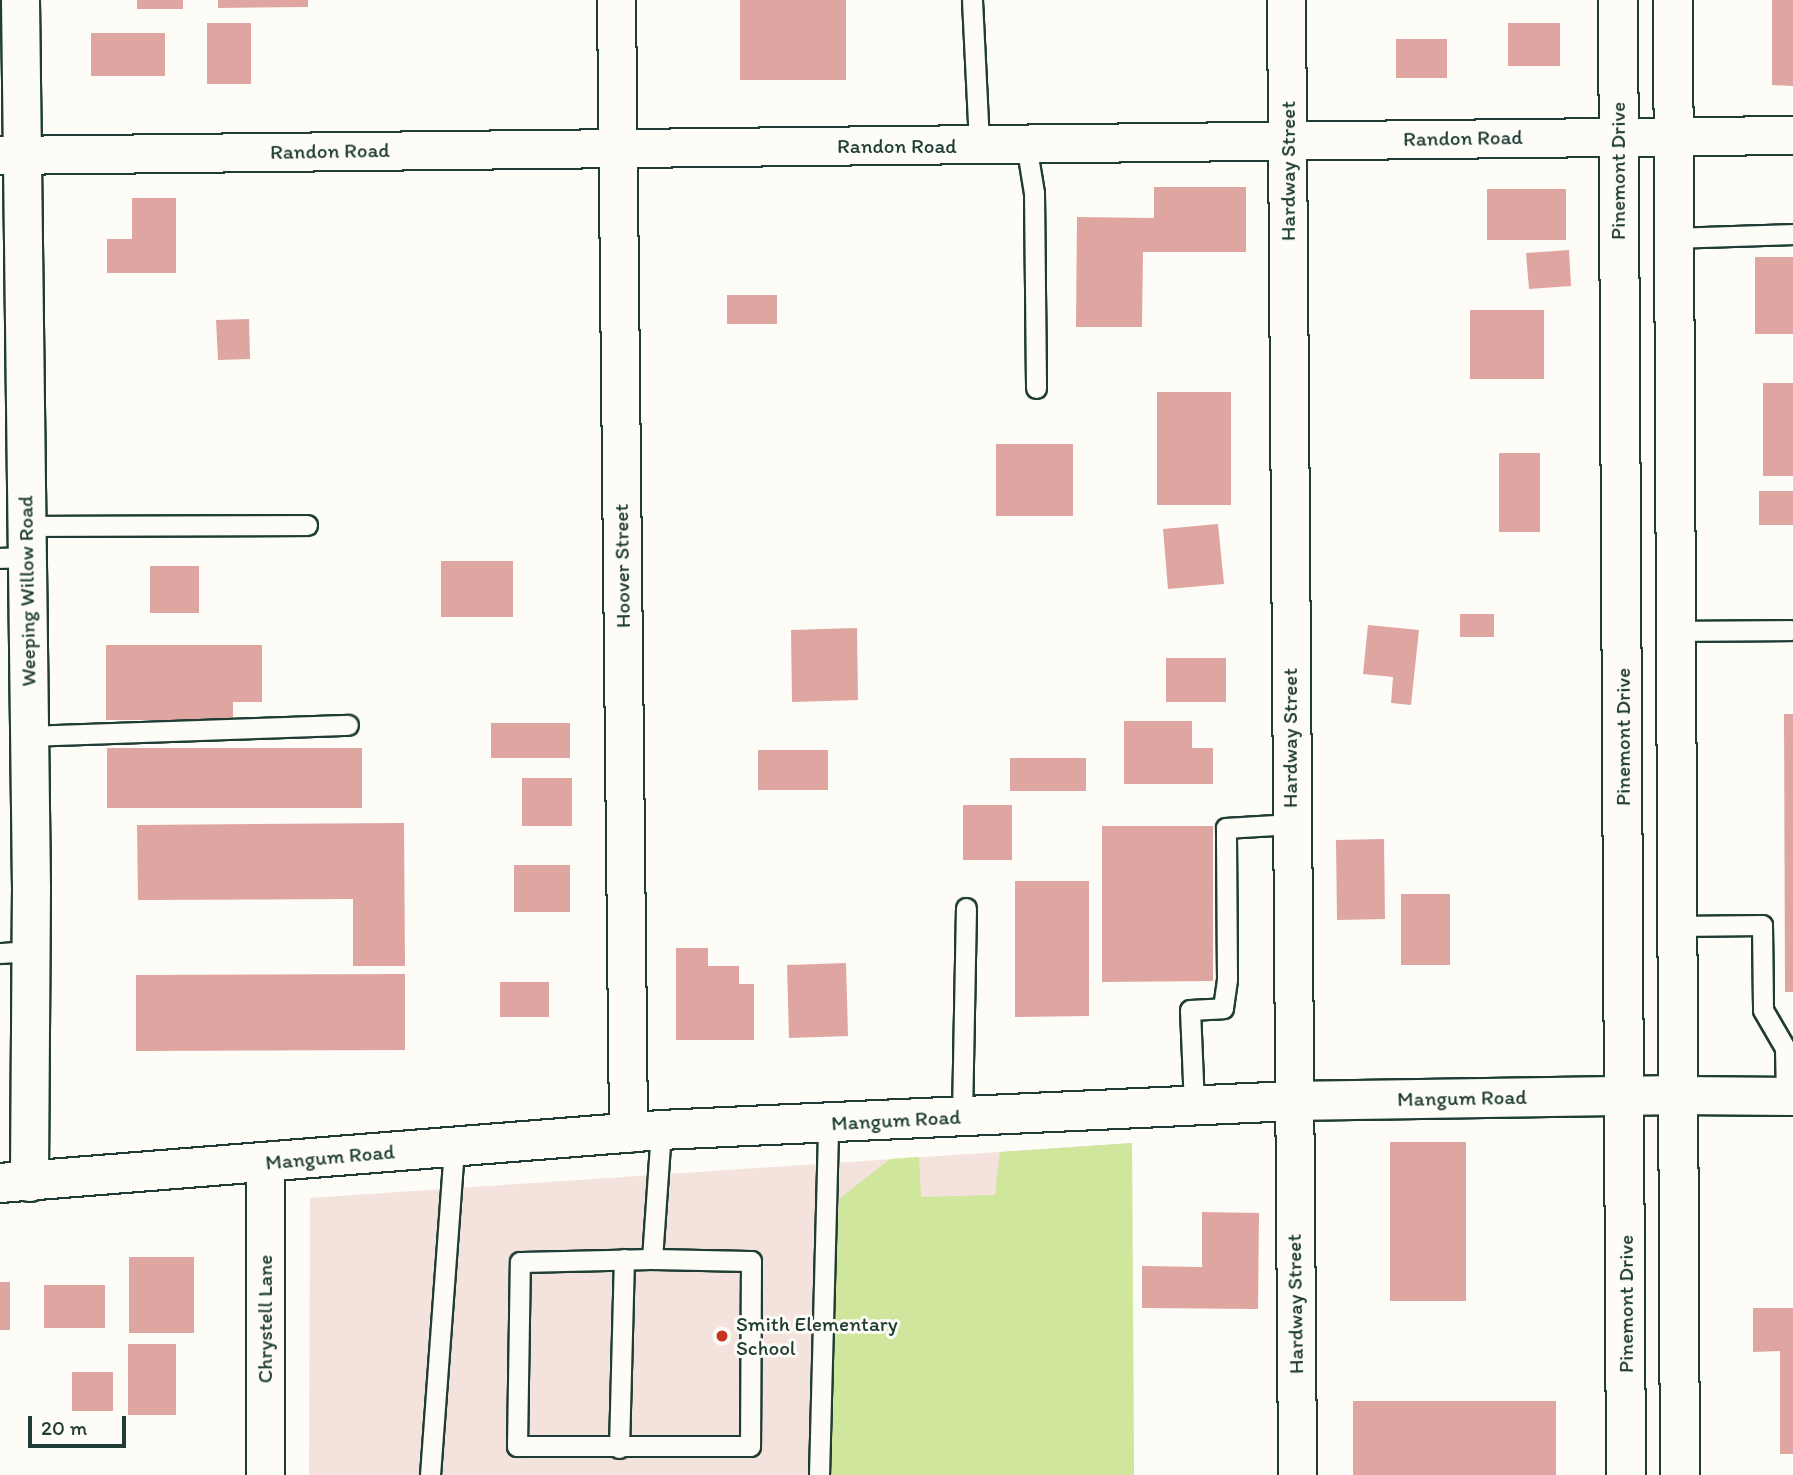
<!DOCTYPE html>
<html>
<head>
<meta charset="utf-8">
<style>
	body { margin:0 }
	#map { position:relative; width:1793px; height:1475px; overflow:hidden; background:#fdfcf7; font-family:Itim,sans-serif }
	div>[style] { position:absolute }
	.built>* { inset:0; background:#f4e2dd }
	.green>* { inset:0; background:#cfe69c }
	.building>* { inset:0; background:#dfa5a0 }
	.roads { filter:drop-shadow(2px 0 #1f3d34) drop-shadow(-2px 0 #1f3d34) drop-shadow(0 2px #1f3d34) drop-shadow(0 -2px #1f3d34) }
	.lane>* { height:19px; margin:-9.5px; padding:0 9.5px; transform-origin:9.5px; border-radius:9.5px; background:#fdfcf7 }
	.street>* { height:37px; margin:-18.5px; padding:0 18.5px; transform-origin:18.5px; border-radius:18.5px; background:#fdfcf7 }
	.secondary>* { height:38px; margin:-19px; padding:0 19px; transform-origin:19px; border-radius:19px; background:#fdfcf7 }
	.dots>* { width:19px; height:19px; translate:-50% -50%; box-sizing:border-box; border:4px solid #fdfcf7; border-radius:50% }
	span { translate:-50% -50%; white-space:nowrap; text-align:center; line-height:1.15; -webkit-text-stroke:6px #fdfcf7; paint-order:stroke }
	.street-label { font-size:21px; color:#1f3d34 }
	.poi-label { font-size:21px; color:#1f3d34 }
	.left { translate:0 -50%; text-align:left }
	.scale { position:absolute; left:28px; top:1416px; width:98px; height:32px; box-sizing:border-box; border:4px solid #1f3d34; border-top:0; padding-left:9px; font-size:21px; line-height:24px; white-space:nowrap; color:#1f3d34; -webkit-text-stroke:5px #fdfcf7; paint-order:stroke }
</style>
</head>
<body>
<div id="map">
	<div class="built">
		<i style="clip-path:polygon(1132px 1143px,1134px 1475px,309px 1475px,310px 1198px)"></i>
	</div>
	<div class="green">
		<i style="clip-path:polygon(1132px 1143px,1134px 1475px,826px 1475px,839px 1199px,890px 1159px,919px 1157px,921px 1197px,995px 1195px,1000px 1152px)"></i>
	</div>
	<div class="building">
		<i style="clip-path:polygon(137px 0,183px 0,183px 9px,137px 9px)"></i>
		<i style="clip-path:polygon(218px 0,308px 0,308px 7px,218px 8px)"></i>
		<i style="clip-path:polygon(740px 0,846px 0,846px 80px,740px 80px)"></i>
		<i style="clip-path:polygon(1772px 0,1793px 0,1793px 86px,1772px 85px)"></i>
		<i style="clip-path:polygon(207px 23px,251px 23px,251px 84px,207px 84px)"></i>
		<i style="clip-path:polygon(1508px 23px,1560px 23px,1560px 66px,1508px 66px)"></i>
		<i style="clip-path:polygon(91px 33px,165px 33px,165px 76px,91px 76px)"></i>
		<i style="clip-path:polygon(1396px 39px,1447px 39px,1447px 78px,1396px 78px)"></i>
		<i style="clip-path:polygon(1154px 187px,1246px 187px,1246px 252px,1143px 252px,1142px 327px,1076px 327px,1077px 217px,1154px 218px)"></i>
		<i style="clip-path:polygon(1487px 189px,1566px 189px,1566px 240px,1487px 240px)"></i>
		<i style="clip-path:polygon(132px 198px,176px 198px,176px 273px,107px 273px,107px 239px,132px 239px)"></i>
		<i style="clip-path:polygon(1569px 250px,1571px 286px,1529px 289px,1526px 253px)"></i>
		<i style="clip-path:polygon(1755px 257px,1793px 257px,1793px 334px,1755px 334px)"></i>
		<i style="clip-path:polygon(727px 295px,777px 295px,777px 324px,727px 324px)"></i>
		<i style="clip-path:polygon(1470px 310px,1544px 310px,1544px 379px,1470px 379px)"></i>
		<i style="clip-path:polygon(249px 319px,250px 359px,218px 360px,216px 320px)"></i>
		<i style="clip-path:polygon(1763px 383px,1793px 383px,1793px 476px,1763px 476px)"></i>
		<i style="clip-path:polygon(1157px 392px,1231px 392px,1231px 505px,1157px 505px)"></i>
		<i style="clip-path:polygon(996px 444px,1073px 444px,1073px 516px,996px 516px)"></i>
		<i style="clip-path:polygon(1499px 453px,1540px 453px,1540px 532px,1499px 532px)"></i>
		<i style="clip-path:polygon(1759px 491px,1793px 491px,1793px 525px,1759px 525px)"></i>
		<i style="clip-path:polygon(1218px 524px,1224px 584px,1168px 589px,1163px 529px)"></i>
		<i style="clip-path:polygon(441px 561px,513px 561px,513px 617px,441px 617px)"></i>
		<i style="clip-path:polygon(150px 566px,199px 566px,199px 613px,150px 613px)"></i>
		<i style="clip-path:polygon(1460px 614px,1494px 614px,1494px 637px,1460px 637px)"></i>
		<i style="clip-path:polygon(1368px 625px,1419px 630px,1411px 705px,1391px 703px,1393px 677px,1363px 674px)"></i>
		<i style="clip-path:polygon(857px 628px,858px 700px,792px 702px,791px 630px)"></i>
		<i style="clip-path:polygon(106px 645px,262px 645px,262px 702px,233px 702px,233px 720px,106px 720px)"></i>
		<i style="clip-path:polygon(1166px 658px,1226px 658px,1226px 702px,1166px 702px)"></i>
		<i style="clip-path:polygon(1784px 714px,1793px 714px,1793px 992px,1785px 992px)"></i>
		<i style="clip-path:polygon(1124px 721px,1192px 721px,1192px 748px,1213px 748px,1213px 784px,1124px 784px)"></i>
		<i style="clip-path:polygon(491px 723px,570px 723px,570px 758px,491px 758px)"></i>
		<i style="clip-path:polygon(107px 748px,362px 748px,362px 808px,107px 808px)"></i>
		<i style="clip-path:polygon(758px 750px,828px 750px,828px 790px,758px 790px)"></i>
		<i style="clip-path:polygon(1010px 758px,1086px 758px,1086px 791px,1010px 791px)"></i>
		<i style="clip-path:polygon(522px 778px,572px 778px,572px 826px,522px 826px)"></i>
		<i style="clip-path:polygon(963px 805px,1012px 805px,1012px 860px,963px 860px)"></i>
		<i style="clip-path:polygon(404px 823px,405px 966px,353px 966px,353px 899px,138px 900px,137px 825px)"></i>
		<i style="clip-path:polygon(1102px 826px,1213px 826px,1213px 981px,1102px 982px)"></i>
		<i style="clip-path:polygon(1384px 839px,1385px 919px,1337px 920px,1336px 840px)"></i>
		<i style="clip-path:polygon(514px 865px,570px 865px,570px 912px,514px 912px)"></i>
		<i style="clip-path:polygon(1015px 881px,1089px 881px,1089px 1016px,1015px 1017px)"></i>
		<i style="clip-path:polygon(1401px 894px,1450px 894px,1450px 965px,1401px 965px)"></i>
		<i style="clip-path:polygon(676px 948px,708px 948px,708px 966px,739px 966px,739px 984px,754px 984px,754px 1040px,676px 1040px)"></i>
		<i style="clip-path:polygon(846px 963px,848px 1036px,789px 1038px,787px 965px)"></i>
		<i style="clip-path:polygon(405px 974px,405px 1050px,136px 1051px,136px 975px)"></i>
		<i style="clip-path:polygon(500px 982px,549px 982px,549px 1017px,500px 1017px)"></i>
		<i style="clip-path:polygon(1390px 1142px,1466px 1142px,1466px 1301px,1390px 1301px)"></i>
		<i style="clip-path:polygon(1202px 1212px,1259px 1213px,1258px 1309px,1142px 1308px,1142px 1266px,1202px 1267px)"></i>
		<i style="clip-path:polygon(129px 1257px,194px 1257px,194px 1333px,129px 1333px)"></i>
		<i style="clip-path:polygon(0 1282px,10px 1282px,10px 1330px,0 1330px)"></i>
		<i style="clip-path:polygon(44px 1285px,105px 1285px,105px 1328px,44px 1328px)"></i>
		<i style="clip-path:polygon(1753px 1308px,1793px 1308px,1793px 1454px,1780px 1454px,1780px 1351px,1753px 1352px)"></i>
		<i style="clip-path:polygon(128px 1344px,176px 1344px,176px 1415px,128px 1415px)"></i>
		<i style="clip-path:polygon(72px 1372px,113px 1372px,113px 1411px,72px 1411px)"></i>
		<i style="clip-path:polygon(1353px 1401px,1556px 1401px,1556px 1475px,1353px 1475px)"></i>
	</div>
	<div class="roads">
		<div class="lane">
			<i style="left:972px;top:0;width:145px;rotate:87.2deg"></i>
			<i style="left:1026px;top:144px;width:50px;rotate:80.7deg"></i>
			<i style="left:1034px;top:193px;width:195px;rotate:89.4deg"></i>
			<i style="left:1673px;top:238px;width:120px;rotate:-1.9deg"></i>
			<i style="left:25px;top:526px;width:282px;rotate:-0.2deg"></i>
			<i style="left:0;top:558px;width:25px;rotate:-2deg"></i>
			<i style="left:1675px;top:631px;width:116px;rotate:-0.5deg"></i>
			<i style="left:29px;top:736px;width:319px;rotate:-2deg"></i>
			<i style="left:1677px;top:926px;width:85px;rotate:-0.7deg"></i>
			<i style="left:1762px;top:925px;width:85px;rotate:89.3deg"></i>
			<i style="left:1763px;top:1010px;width:44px;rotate:59.9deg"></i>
			<i style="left:1785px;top:1048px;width:47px;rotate:88.8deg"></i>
			<i style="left:0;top:953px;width:31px;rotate:-4deg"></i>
			<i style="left:1194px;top:1105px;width:95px;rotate:-92.4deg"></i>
			<i style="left:1190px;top:1010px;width:33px;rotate:-3deg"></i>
			<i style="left:1223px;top:1008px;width:29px;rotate:-82deg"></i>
			<i style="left:1227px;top:979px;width:151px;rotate:-90.4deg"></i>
			<i style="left:1226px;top:828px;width:65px;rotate:-3.5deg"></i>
			<i style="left:962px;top:1116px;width:208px;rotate:-88.9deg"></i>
			<i style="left:652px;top:1259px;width:99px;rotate:1.2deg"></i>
			<i style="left:751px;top:1261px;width:185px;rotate:90.3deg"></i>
			<i style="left:750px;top:1446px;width:233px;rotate:180deg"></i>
			<i style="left:517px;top:1446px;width:184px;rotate:-89.1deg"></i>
			<i style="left:520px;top:1262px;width:132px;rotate:-1.3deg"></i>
			<i style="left:652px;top:1259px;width:129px;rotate:-86deg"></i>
			<i style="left:619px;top:1448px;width:189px;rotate:-88.5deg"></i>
			<i style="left:430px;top:1475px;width:329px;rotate:-85.8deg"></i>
			<i style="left:819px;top:1475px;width:352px;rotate:-88.5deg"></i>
		</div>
		<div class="street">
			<i style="left:20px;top:0;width:887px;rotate:89.29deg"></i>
			<i style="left:31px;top:887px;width:295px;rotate:90.4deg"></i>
			<i style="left:616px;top:0;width:1133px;rotate:89.39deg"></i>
			<i style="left:1286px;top:0;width:1475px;rotate:89.57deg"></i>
			<i style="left:0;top:155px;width:1793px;rotate:-0.64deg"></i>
			<i style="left:1678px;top:1095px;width:115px;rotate:0.5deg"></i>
			<i style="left:265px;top:1475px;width:313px;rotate:-90deg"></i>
		</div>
		<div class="secondary">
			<i style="left:1618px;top:0;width:1475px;rotate:89.69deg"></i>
			<i style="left:1673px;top:0;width:1475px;rotate:89.73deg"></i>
			<i style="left:0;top:1183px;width:663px;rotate:-4.58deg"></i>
			<i style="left:661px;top:1130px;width:633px;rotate:-2.63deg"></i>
			<i style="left:1293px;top:1101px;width:385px;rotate:-0.9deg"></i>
		</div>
	</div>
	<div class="dots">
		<i style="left:722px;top:1336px;background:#c8321e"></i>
	</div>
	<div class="street-label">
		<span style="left:1463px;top:138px;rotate:-1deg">Randon Road</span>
		<span style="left:897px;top:146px">Randon Road</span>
		<span style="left:330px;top:151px;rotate:-1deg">Randon Road</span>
		<span style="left:1288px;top:171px;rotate:-90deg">Hardway Street</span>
		<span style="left:1618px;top:171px;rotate:-90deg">Pinemont Drive</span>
		<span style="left:622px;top:566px;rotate:-91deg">Hoover Street</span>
		<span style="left:27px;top:591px;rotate:-91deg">Weeping Willow Road</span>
		<span style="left:1623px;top:737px;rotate:-90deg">Pinemont Drive</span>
		<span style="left:1290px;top:738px;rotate:-90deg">Hardway Street</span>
		<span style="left:1462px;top:1098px;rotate:-1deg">Mangum Road</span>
		<span style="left:896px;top:1120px;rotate:-3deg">Mangum Road</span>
		<span style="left:330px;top:1157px;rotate:-5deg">Mangum Road</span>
		<span style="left:1295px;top:1304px;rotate:-91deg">Hardway Street</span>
		<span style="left:1626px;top:1304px;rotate:-90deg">Pinemont Drive</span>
		<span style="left:265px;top:1319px;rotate:-90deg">Chrystell Lane</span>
	</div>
	<div class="poi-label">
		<span class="left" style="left:736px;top:1336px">Smith Elementary<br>School</span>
	</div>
	<div class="scale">20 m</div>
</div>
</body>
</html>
